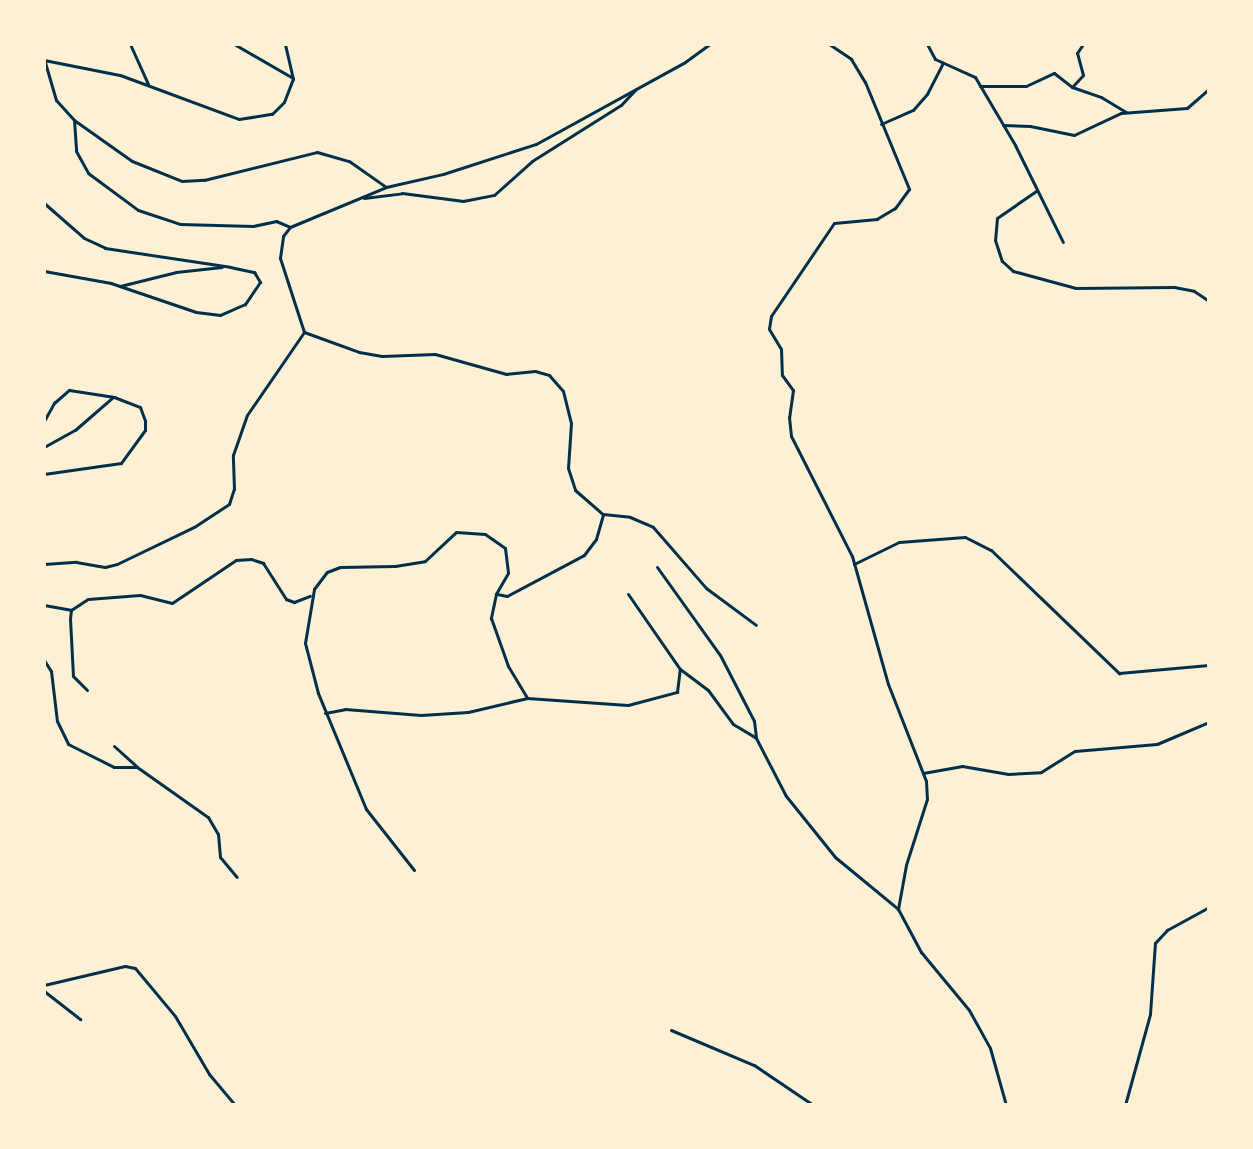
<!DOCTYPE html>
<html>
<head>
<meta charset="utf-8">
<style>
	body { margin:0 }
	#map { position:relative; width:1253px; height:1149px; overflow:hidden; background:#fdf0d5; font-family:"Open Sans",sans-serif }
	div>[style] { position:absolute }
	.minor>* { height:3px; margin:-1.5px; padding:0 1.5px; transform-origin:1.5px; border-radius:1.5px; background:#003049 }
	span { translate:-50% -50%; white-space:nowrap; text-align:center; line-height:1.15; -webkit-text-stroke:6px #fdf0d5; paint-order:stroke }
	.frame { position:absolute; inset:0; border:46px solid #fdf0d5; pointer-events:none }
</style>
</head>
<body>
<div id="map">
	<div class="minor">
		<i style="left:130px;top:44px;width:44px;rotate:65.8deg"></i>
		<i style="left:234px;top:44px;width:68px;rotate:30deg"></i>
		<i style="left:829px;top:44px;width:27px;rotate:34deg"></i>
		<i style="left:851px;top:59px;width:27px;rotate:59deg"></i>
		<i style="left:865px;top:82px;width:116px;rotate:67.6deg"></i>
		<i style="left:909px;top:189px;width:24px;rotate:126deg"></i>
		<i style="left:895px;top:208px;width:21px;rotate:149deg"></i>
		<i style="left:877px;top:219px;width:43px;rotate:174.7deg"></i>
		<i style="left:834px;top:223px;width:112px;rotate:124.1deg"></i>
		<i style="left:771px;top:316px;width:13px;rotate:99deg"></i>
		<i style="left:769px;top:329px;width:23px;rotate:59deg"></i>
		<i style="left:781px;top:349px;width:26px;rotate:88deg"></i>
		<i style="left:782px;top:375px;width:19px;rotate:54deg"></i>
		<i style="left:793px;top:390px;width:27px;rotate:98deg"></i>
		<i style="left:789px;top:417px;width:19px;rotate:84deg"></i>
		<i style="left:791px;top:436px;width:135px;rotate:63.1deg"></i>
		<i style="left:852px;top:556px;width:133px;rotate:74.3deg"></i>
		<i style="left:888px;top:684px;width:104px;rotate:68.6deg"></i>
		<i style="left:926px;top:781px;width:18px;rotate:87deg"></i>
		<i style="left:927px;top:799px;width:69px;rotate:107.7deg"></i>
		<i style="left:906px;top:865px;width:45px;rotate:100.3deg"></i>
		<i style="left:927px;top:44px;width:17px;rotate:62deg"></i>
		<i style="left:935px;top:59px;width:44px;rotate:24.2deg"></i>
		<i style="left:975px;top:77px;width:79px;rotate:59.5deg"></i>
		<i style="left:1015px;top:145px;width:108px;rotate:63.7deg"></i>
		<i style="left:44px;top:59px;width:43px;rotate:73.7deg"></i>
		<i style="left:56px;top:100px;width:27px;rotate:48deg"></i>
		<i style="left:74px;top:120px;width:71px;rotate:35.3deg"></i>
		<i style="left:132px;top:161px;width:54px;rotate:21.8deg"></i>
		<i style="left:182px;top:181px;width:22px;rotate:-3deg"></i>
		<i style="left:204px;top:180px;width:116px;rotate:-13.9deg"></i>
		<i style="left:317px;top:152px;width:33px;rotate:16deg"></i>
		<i style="left:349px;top:161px;width:45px;rotate:35.1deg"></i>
		<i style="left:44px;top:60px;width:77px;rotate:11.2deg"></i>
		<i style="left:120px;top:75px;width:127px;rotate:20.3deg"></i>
		<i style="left:239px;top:119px;width:33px;rotate:-9deg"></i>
		<i style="left:272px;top:114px;width:17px;rotate:-45deg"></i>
		<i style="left:284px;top:102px;width:25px;rotate:-69deg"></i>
		<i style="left:293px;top:79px;width:36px;rotate:-103deg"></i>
		<i style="left:980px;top:86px;width:46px"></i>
		<i style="left:1026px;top:86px;width:31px;rotate:-25deg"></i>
		<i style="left:1054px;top:73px;width:23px;rotate:38deg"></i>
		<i style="left:1072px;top:87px;width:31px;rotate:19deg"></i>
		<i style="left:1101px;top:97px;width:29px;rotate:31deg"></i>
		<i style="left:1072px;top:87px;width:16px;rotate:-47deg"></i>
		<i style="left:1083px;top:75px;width:23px;rotate:-105deg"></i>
		<i style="left:1077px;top:53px;width:11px;rotate:-56deg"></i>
		<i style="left:74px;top:120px;width:31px;rotate:86deg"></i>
		<i style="left:76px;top:151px;width:25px;rotate:61deg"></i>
		<i style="left:88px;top:173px;width:62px;rotate:36.5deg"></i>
		<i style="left:138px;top:210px;width:44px;rotate:18.4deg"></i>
		<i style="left:180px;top:224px;width:73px;rotate:1.6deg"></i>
		<i style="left:253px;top:226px;width:24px;rotate:-12deg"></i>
		<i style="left:276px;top:221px;width:15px;rotate:23deg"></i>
		<i style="left:881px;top:124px;width:35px;rotate:-24deg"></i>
		<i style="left:913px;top:110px;width:21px;rotate:-49deg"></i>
		<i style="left:927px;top:94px;width:35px;rotate:-63deg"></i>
		<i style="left:1003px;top:125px;width:27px;rotate:2deg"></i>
		<i style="left:1030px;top:126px;width:45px;rotate:11.6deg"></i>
		<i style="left:1074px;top:135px;width:52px;rotate:-25.1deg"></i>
		<i style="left:1121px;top:113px;width:66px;rotate:-4.3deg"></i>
		<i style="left:1187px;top:108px;width:29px;rotate:-41deg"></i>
		<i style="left:1036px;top:191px;width:47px;rotate:145.3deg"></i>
		<i style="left:997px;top:218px;width:22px;rotate:95deg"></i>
		<i style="left:995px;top:240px;width:22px;rotate:72deg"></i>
		<i style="left:1002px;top:261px;width:15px;rotate:42deg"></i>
		<i style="left:1013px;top:271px;width:65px;rotate:15.1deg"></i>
		<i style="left:1076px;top:288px;width:98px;rotate:-0.6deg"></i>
		<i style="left:1174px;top:287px;width:20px;rotate:11deg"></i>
		<i style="left:1194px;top:291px;width:18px;rotate:34deg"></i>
		<i style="left:364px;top:198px;width:38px;rotate:-7deg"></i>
		<i style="left:402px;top:193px;width:62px;rotate:7.5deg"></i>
		<i style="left:463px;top:201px;width:32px;rotate:-11deg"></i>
		<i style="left:494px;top:195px;width:51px;rotate:-41.8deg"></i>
		<i style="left:532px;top:161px;width:105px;rotate:-32.2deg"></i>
		<i style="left:621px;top:105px;width:21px;rotate:-47deg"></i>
		<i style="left:44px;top:203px;width:53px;rotate:41.2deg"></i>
		<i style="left:84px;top:238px;width:23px;rotate:25deg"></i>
		<i style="left:105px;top:248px;width:126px;rotate:8.6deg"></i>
		<i style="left:230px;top:267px;width:25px;rotate:12deg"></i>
		<i style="left:254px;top:272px;width:12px;rotate:59deg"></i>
		<i style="left:260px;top:282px;width:27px;rotate:124deg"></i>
		<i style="left:245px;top:304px;width:27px;rotate:156deg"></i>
		<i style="left:220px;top:315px;width:24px;rotate:-173deg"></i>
		<i style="left:196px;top:312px;width:90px;rotate:-161.2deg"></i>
		<i style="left:111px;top:283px;width:68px;rotate:-169.8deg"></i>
		<i style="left:120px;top:286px;width:58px;rotate:-14deg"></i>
		<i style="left:176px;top:272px;width:46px;rotate:-6.2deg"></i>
		<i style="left:304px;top:332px;width:59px;rotate:20deg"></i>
		<i style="left:359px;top:352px;width:23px;rotate:10deg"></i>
		<i style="left:382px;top:356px;width:53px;rotate:-2.2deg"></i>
		<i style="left:435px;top:354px;width:74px;rotate:15.7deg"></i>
		<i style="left:506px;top:374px;width:29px;rotate:-6deg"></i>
		<i style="left:535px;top:371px;width:15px;rotate:16deg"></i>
		<i style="left:549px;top:375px;width:21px;rotate:49deg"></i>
		<i style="left:563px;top:391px;width:33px;rotate:76deg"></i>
		<i style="left:571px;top:423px;width:45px;rotate:93.8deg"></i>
		<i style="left:568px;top:468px;width:23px;rotate:72deg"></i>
		<i style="left:575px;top:490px;width:37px;rotate:41deg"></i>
		<i style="left:603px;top:514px;width:27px;rotate:6deg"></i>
		<i style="left:630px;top:517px;width:25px;rotate:23deg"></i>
		<i style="left:653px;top:527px;width:81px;rotate:49deg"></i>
		<i style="left:706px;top:588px;width:62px;rotate:36.5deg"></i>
		<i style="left:44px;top:421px;width:21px;rotate:-61deg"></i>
		<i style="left:54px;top:403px;width:20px;rotate:-41deg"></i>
		<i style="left:69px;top:390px;width:46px;rotate:8.8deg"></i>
		<i style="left:114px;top:397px;width:28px;rotate:21deg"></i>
		<i style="left:140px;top:407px;width:15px;rotate:70deg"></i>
		<i style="left:145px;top:421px;width:9px;rotate:90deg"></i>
		<i style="left:145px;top:430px;width:41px;rotate:126deg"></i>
		<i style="left:121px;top:463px;width:78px;rotate:171.9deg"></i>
		<i style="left:44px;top:447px;width:35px;rotate:-29deg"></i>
		<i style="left:75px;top:430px;width:49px;rotate:-40.9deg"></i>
		<i style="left:44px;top:564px;width:32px;rotate:-4deg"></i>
		<i style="left:76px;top:562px;width:29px;rotate:10deg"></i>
		<i style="left:105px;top:567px;width:12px;rotate:-14deg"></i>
		<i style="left:117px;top:564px;width:85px;rotate:-25.7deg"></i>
		<i style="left:194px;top:527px;width:42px;rotate:-33.3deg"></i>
		<i style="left:229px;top:504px;width:16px;rotate:-72deg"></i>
		<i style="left:234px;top:489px;width:34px;rotate:-92deg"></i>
		<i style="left:233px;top:455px;width:42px;rotate:-70.7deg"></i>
		<i style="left:247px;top:415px;width:101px;rotate:-55.5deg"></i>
		<i style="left:304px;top:332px;width:78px;rotate:-108deg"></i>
		<i style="left:280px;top:258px;width:22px;rotate:-82deg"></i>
		<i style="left:283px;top:236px;width:11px;rotate:-52deg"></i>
		<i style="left:290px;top:227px;width:104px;rotate:-22.6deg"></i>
		<i style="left:386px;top:187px;width:58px;rotate:-12.8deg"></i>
		<i style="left:443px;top:174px;width:98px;rotate:-17.9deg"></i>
		<i style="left:536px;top:144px;width:170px;rotate:-28.8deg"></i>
		<i style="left:685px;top:62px;width:31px;rotate:-36deg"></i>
		<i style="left:854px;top:564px;width:50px;rotate:-26.1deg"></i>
		<i style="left:899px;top:542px;width:66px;rotate:-4.3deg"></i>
		<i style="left:965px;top:537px;width:29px;rotate:27deg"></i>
		<i style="left:991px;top:550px;width:178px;rotate:43.9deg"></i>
		<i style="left:1119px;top:673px;width:90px;rotate:-5.1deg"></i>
		<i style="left:657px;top:567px;width:108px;rotate:54.4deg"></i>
		<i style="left:720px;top:655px;width:74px;rotate:62.7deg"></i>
		<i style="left:754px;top:721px;width:17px;rotate:83deg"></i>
		<i style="left:756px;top:738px;width:65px;rotate:62.7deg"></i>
		<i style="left:786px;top:796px;width:78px;rotate:51.2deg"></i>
		<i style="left:835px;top:857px;width:82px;rotate:39.5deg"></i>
		<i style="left:898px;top:909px;width:49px;rotate:61.9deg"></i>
		<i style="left:921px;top:952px;width:75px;rotate:50.4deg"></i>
		<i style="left:969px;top:1010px;width:43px;rotate:61.1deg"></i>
		<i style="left:990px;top:1048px;width:59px;rotate:74.3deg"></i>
		<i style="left:497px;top:594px;width:10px;rotate:11deg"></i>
		<i style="left:507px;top:596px;width:87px;rotate:-28deg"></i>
		<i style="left:584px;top:555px;width:20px;rotate:-53deg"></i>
		<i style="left:596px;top:539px;width:26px;rotate:-74deg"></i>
		<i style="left:628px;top:594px;width:91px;rotate:55.3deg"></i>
		<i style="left:680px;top:669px;width:35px;rotate:37deg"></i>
		<i style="left:708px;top:690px;width:42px;rotate:53.7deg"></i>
		<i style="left:733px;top:724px;width:27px;rotate:31deg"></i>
		<i style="left:44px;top:605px;width:27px;rotate:10deg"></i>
		<i style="left:44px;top:660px;width:13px;rotate:58deg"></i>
		<i style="left:51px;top:671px;width:50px;rotate:83.2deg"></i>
		<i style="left:57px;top:721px;width:25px;rotate:64deg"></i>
		<i style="left:68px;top:744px;width:51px;rotate:26.6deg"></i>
		<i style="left:114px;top:767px;width:23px"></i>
		<i style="left:87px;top:690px;width:20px;rotate:-135deg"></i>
		<i style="left:73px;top:676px;width:57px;rotate:-93deg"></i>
		<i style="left:70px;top:619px;width:9px;rotate:-84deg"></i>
		<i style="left:71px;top:610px;width:20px;rotate:-33deg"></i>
		<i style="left:88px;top:599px;width:52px;rotate:-4.4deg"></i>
		<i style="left:140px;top:595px;width:33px;rotate:14deg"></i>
		<i style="left:172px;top:603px;width:77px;rotate:-33.9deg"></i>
		<i style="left:236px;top:560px;width:15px;rotate:-4deg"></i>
		<i style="left:251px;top:559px;width:13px;rotate:18deg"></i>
		<i style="left:263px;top:563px;width:43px;rotate:57.4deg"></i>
		<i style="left:286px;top:599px;width:9px;rotate:21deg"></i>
		<i style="left:294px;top:602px;width:17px;rotate:-21deg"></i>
		<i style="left:325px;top:713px;width:20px;rotate:-11deg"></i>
		<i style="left:345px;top:709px;width:76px;rotate:4.5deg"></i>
		<i style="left:421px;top:715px;width:47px;rotate:-3.7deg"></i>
		<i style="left:468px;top:712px;width:61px;rotate:-13.3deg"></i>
		<i style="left:527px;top:698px;width:101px;rotate:4deg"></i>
		<i style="left:628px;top:705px;width:51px;rotate:-14.9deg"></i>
		<i style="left:677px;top:692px;width:23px;rotate:-83deg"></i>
		<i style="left:114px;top:746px;width:31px;rotate:42deg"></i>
		<i style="left:137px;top:767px;width:87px;rotate:35.2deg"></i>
		<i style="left:208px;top:817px;width:20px;rotate:60deg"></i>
		<i style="left:218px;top:834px;width:23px;rotate:85deg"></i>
		<i style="left:220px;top:857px;width:26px;rotate:50deg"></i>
		<i style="left:923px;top:773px;width:40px;rotate:-10deg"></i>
		<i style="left:962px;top:766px;width:47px;rotate:9.9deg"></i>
		<i style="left:1008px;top:774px;width:33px;rotate:-3deg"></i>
		<i style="left:1041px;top:772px;width:40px;rotate:-32deg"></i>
		<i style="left:1075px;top:751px;width:82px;rotate:-4.9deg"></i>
		<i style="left:1157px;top:744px;width:56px;rotate:-22.9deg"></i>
		<i style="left:414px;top:870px;width:78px;rotate:-128.2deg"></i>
		<i style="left:366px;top:809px;width:126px;rotate:-112.5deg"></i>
		<i style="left:318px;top:693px;width:52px;rotate:-104.6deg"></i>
		<i style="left:305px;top:643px;width:55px;rotate:-80.5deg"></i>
		<i style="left:314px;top:589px;width:21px;rotate:-53deg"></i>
		<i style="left:327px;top:572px;width:14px;rotate:-21deg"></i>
		<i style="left:340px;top:567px;width:55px;rotate:-1deg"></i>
		<i style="left:395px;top:566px;width:30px;rotate:-9deg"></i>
		<i style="left:425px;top:561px;width:42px;rotate:-43.1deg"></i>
		<i style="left:456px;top:532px;width:29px;rotate:4deg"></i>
		<i style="left:485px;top:534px;width:24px;rotate:35deg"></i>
		<i style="left:505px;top:548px;width:25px;rotate:83deg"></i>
		<i style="left:508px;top:573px;width:24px;rotate:120deg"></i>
		<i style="left:496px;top:594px;width:25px;rotate:102deg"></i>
		<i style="left:491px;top:618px;width:51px;rotate:70.5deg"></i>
		<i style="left:508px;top:666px;width:37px;rotate:59deg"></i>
		<i style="left:44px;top:985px;width:83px;rotate:-13.2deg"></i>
		<i style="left:125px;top:966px;width:10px;rotate:11deg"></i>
		<i style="left:135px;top:968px;width:62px;rotate:50.2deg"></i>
		<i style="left:175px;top:1016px;width:67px;rotate:59.6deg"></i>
		<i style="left:209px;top:1074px;width:40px;rotate:50deg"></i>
		<i style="left:44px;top:991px;width:46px;rotate:37.9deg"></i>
		<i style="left:671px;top:1030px;width:90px;rotate:22.9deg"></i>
		<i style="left:754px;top:1065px;width:71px;rotate:34.1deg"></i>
		<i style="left:1125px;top:1105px;width:94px;rotate:-74.6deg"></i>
		<i style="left:1150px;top:1014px;width:71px;rotate:-86deg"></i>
		<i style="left:1155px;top:943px;width:18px;rotate:-47deg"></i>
		<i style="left:1167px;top:930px;width:48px;rotate:-28.7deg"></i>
	</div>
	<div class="frame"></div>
</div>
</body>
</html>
